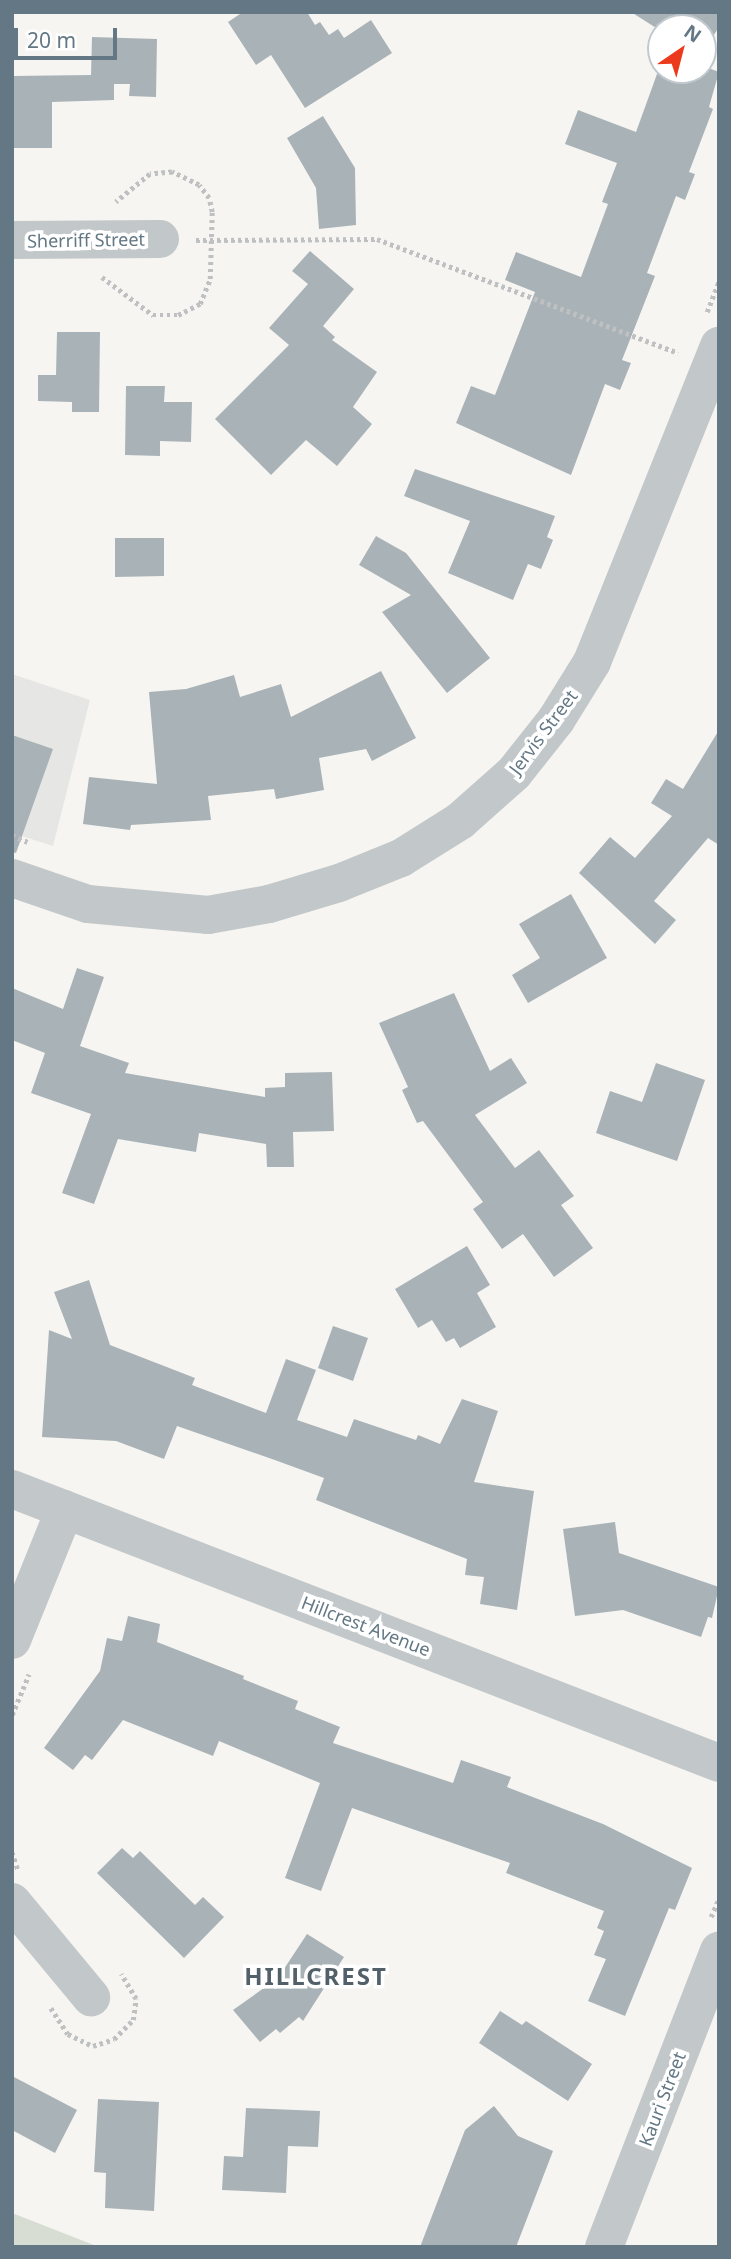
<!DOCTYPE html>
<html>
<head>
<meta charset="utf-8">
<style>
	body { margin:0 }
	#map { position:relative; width:731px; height:2259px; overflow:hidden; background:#f6f5f1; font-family:"Noto Sans",sans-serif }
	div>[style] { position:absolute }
	.built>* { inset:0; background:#e6e7e5 }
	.green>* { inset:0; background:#d7ddd2 }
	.building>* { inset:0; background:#a9b3b7 }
	.path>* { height:4.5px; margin-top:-2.25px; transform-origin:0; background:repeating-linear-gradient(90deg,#bec0c2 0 3.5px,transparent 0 7px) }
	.minor>* { height:38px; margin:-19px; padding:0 19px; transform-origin:19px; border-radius:19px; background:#c2c7c9 }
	span { translate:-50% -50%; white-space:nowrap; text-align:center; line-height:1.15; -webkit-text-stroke:7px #fff; paint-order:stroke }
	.street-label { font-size:18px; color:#637884 }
	.district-label { font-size:24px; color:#516069; font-weight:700; letter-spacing:2px }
	.frame { position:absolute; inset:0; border:14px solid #637884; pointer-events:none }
	.north { position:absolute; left:647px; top:14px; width:70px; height:70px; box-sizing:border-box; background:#fff; border:2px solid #c1c9ce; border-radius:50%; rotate:35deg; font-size:19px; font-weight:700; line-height:28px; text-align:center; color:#637884 }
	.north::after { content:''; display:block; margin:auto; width:24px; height:32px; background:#eb3b1c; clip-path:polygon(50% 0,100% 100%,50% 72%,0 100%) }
	.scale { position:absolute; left:14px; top:28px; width:103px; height:32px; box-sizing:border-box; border:4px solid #637884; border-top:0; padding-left:9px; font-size:21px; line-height:24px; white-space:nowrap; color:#637884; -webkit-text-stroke:5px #fff; paint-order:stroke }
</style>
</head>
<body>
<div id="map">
	<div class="built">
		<i style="clip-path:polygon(12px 674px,90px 700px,53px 846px,12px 833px)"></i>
	</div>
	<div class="green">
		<i style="clip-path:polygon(12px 2213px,99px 2247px,12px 2247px)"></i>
	</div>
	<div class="building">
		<i style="clip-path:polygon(243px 12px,307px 12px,315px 25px,320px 22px,329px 35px,338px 29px,344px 38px,371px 20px,392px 53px,305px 108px,271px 55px,256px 65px,228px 22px)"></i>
		<i style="clip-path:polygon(631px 12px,719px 12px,719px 27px,703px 52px,703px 28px,661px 31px)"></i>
		<i style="clip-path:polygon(92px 37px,157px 39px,156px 97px,129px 96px,130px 84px,114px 84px,114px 100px,52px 102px,52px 148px,14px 148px,13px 76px,91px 75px)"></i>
		<i style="clip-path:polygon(661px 63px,661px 70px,703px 70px,703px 66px,719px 72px,709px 107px,713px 109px,689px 172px,695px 174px,685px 200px,676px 196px,647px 273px,655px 276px,622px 360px,631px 363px,620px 390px,605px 384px,571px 475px,456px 423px,471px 386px,495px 395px,535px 292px,505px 280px,516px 252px,581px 277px,608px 204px,602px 202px,617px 163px,565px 144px,578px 110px,636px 132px)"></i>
		<i style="clip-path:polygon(323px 116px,355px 168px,356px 225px,319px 229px,316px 188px,287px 138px)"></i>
		<i style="clip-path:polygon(310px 251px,354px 289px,323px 326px,335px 337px,332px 340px,377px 372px,353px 407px,372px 424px,337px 466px,306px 440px,271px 475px,215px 419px,289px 345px,269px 328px,308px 284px,292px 271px)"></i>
		<i style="clip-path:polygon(57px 332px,100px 332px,99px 412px,72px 412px,72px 402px,38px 401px,38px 375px,56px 375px)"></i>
		<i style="clip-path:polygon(126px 386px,165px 386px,164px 402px,192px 402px,191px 442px,160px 441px,160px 456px,125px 455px)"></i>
		<i style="clip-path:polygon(415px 469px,555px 516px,547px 537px,553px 540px,541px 569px,528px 564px,513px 600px,448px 573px,470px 521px,404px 496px)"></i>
		<i style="clip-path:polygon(376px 536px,406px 553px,490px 658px,447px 693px,382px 612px,411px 595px,359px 565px)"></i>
		<i style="clip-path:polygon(115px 538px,164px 538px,164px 576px,115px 577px)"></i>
		<i style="clip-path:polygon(381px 671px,416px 738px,372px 761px,366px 749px,319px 758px,324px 790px,276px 799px,274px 789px,208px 796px,211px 820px,131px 825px,130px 830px,83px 824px,89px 777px,157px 784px,149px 692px,186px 689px,234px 675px,240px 697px,281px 684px,291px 717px)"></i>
		<i style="clip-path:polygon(719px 730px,719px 845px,708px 838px,654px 901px,676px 920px,655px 944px,579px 873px,610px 837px,635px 858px,672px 816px,651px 803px,666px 779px,683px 789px)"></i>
		<i style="clip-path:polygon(12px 735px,53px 749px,16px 853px,12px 852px)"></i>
		<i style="clip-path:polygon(571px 894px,607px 958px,528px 1003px,512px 975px,540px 958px,519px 924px)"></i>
		<i style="clip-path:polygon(77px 968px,104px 977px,80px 1046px,129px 1063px,125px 1073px,265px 1097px,265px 1088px,285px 1087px,285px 1073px,332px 1072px,334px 1131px,293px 1132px,294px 1167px,267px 1167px,266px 1144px,199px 1133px,196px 1152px,118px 1139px,94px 1204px,62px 1193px,91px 1114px,31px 1093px,45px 1053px,12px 1040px,12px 988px,63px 1009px)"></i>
		<i style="clip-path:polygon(454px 993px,490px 1071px,511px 1058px,527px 1083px,475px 1115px,515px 1168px,539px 1150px,574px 1196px,561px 1205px,593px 1248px,554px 1277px,523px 1234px,502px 1249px,473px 1209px,483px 1202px,423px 1121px,417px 1123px,402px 1090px,408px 1087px,379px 1023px)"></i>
		<i style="clip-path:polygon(656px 1063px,705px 1080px,677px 1161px,596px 1133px,610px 1091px,642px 1102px)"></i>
		<i style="clip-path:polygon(467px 1246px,490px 1285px,477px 1293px,496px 1327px,460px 1348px,454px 1338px,446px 1342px,432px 1320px,418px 1328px,395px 1289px)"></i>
		<i style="clip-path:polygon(89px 1280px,110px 1345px,195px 1378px,192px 1385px,266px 1413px,286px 1359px,316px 1370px,297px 1420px,347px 1437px,354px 1419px,416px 1440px,418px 1435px,440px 1444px,462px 1399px,498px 1411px,474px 1482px,534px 1491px,517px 1610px,480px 1604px,484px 1577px,465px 1575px,467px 1559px,316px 1500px,324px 1478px,272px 1459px,177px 1426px,164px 1459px,116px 1441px,42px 1437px,49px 1330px,72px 1339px,54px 1292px)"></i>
		<i style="clip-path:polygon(333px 1326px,368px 1338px,353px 1381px,318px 1368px)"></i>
		<i style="clip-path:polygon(615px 1522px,619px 1553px,719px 1587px,712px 1618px,708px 1617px,701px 1637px,623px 1610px,575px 1616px,563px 1529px)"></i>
		<i style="clip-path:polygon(128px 1616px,160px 1624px,157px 1642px,244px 1676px,243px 1679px,298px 1701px,295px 1709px,340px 1727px,333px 1743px,453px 1783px,461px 1760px,511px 1777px,507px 1787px,603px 1824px,692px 1868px,675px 1910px,669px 1908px,625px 2016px,588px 2001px,606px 1959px,594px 1955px,604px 1931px,597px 1928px,604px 1911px,506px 1873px,510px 1863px,352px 1808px,321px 1891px,285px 1878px,320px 1783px,219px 1741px,213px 1756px,123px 1720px,92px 1760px,85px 1755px,73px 1770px,44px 1748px,100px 1671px,107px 1638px,122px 1641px)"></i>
		<i style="clip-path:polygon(122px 1848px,133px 1858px,140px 1851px,195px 1905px,203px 1897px,224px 1917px,184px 1958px,97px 1873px)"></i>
		<i style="clip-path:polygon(307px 1934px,344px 1957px,303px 2021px,299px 2017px,280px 2033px,276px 2029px,260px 2042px,233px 2010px,278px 1978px)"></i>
		<i style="clip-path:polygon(500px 2011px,522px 2025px,526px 2021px,592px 2064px,568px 2101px,479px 2043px)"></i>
		<i style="clip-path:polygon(12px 2076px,77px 2110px,55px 2153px,12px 2130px)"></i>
		<i style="clip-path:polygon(98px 2099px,159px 2102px,154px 2211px,105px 2208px,106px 2173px,94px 2172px)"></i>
		<i style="clip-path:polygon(494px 2106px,518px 2136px,553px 2151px,516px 2247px,420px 2247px,465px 2130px)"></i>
		<i style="clip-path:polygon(246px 2108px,320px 2111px,318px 2147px,288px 2146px,286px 2193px,222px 2190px,224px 2156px,243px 2157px)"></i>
	</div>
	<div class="path">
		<i style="left:196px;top:240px;width:181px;rotate:-0.3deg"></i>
		<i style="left:377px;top:239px;width:322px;rotate:20.7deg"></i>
		<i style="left:102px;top:277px;width:64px;rotate:36.7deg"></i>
		<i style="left:153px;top:315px;width:25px"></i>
		<i style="left:178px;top:315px;width:25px;rotate:-27deg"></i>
		<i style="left:200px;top:304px;width:27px;rotate:-68deg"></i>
		<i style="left:210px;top:279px;width:67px;rotate:-88.3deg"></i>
		<i style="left:212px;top:212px;width:14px;rotate:-102deg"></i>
		<i style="left:209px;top:198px;width:16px;rotate:-128deg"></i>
		<i style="left:199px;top:185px;width:30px;rotate:-154deg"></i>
		<i style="left:172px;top:172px;width:22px;rotate:175deg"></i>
		<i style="left:150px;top:174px;width:44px;rotate:140.5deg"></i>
		<i style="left:707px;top:312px;width:33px;rotate:-69deg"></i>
		<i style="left:12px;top:835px;width:17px;rotate:24deg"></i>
		<i style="left:12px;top:1715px;width:44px;rotate:-67.5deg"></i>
		<i style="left:12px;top:1852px;width:18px;rotate:71deg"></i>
		<i style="left:711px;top:1917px;width:21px;rotate:-67deg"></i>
		<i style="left:51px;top:2008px;width:31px;rotate:57deg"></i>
		<i style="left:68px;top:2034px;width:28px;rotate:26deg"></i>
		<i style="left:93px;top:2046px;width:22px;rotate:-18deg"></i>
		<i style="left:114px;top:2039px;width:27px;rotate:-45deg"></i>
		<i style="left:133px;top:2020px;width:21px;rotate:-82deg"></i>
		<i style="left:136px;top:1999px;width:29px;rotate:-121deg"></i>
	</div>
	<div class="minor">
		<i style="left:12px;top:240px;width:148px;rotate:-0.4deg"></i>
		<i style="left:12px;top:878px;width:80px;rotate:18.9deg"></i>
		<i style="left:88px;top:904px;width:121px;rotate:5.2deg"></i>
		<i style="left:208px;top:915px;width:62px;rotate:-10.2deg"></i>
		<i style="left:269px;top:904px;width:73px;rotate:-16.7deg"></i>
		<i style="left:339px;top:883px;width:67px;rotate:-22deg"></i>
		<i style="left:401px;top:858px;width:70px;rotate:-32.1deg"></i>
		<i style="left:460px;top:821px;width:72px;rotate:-41.6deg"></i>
		<i style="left:514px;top:773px;width:68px;rotate:-51.6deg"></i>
		<i style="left:556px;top:720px;width:68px;rotate:-58.2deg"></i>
		<i style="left:592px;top:662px;width:341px;rotate:-68.1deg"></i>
		<i style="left:12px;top:1489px;width:758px;rotate:21.18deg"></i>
		<i style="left:12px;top:1640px;width:141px;rotate:-68deg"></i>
		<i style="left:12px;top:1902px;width:124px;rotate:50.3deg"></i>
		<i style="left:604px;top:2247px;width:318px;rotate:-68.8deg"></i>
	</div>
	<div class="street-label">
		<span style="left:86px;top:240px;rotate:-1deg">Sherriff Street</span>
		<span style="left:543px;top:732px;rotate:-53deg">Jervis Street</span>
		<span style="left:366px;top:1626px;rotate:21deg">Hillcrest Avenue</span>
		<span style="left:662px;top:2099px;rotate:-69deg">Kauri Street</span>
	</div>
	<div class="district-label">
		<span style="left:316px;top:1976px">HILLCREST</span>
	</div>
	<div class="frame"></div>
	<div class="north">N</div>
	<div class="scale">20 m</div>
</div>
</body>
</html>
